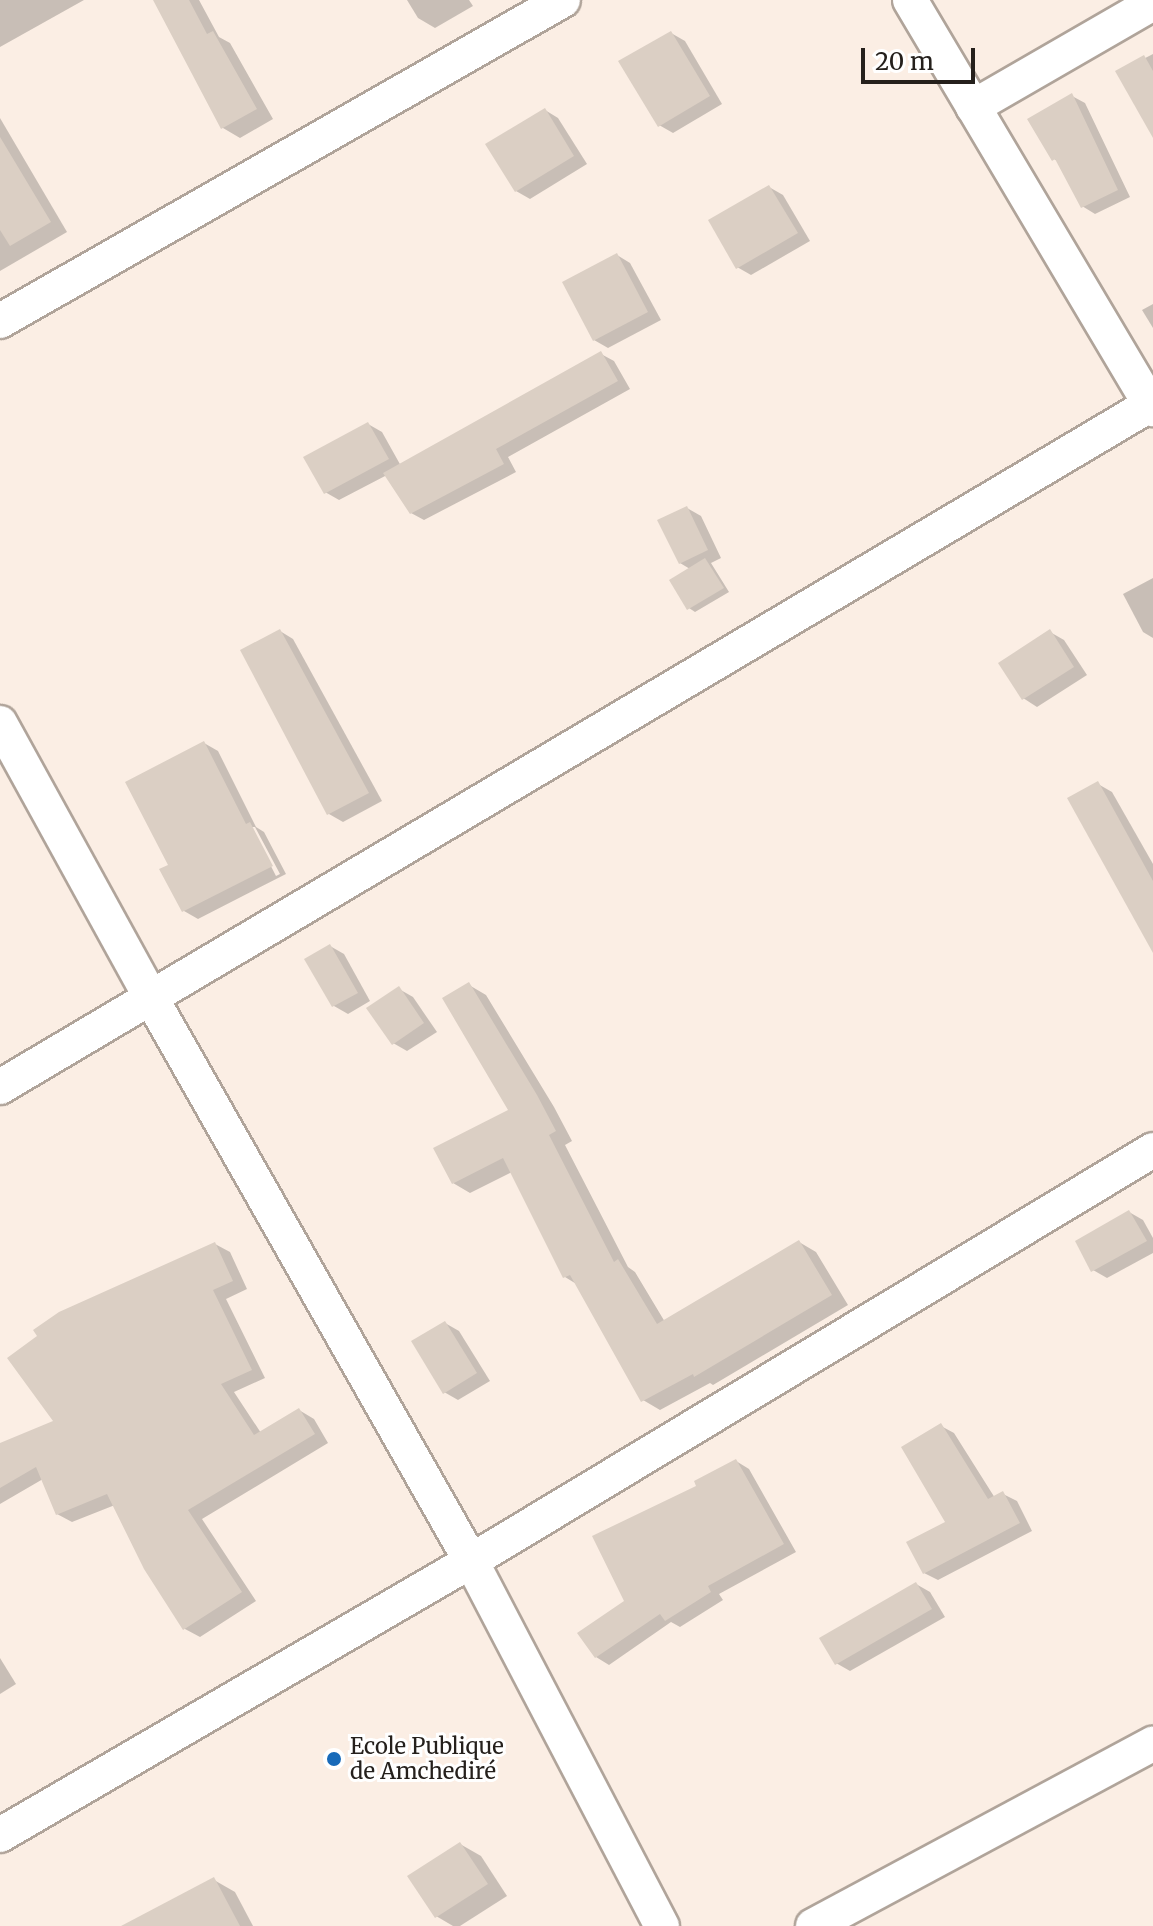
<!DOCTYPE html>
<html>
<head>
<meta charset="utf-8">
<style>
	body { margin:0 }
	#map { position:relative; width:1153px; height:1926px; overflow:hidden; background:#fbeee4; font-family:Merriweather,serif }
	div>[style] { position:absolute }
	.shadow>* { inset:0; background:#0003 }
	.building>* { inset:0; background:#dbcfc4 }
	.roads { filter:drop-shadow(2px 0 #b0a49a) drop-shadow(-2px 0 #b0a49a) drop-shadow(0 2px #b0a49a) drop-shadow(0 -2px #b0a49a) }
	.minor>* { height:34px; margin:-17px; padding:0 17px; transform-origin:17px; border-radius:17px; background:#fff }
	.dots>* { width:22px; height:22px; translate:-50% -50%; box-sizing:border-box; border:4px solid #fff; border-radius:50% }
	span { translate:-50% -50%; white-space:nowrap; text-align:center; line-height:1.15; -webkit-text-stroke:6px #fff; paint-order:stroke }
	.poi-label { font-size:22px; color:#25201c }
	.left { translate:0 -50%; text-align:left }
	.scale { position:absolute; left:861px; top:48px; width:114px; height:36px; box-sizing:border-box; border:4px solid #25201c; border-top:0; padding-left:10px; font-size:24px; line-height:28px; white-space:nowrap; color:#25201c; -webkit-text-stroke:6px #fff; paint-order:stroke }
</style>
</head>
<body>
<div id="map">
	<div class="shadow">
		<i style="clip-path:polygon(0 0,84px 0,0 47px)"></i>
		<i style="clip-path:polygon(155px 0,199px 0,219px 37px,230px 43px,273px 119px,240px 138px,223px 128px)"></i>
		<i style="clip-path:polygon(407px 0,469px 0,473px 6px,435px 28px,418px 18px)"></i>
		<i style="clip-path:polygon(671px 33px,685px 41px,722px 104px,673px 133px,659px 125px)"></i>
		<i style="clip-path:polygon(1153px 54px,1153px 134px,1118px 72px)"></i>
		<i style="clip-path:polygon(1072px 96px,1085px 103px,1130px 197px,1095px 214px,1082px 206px,1059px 162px,1054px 159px)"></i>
		<i style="clip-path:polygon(545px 110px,558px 118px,587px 164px,530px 199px,516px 191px)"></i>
		<i style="clip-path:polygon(0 118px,67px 232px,0 271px)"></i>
		<i style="clip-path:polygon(769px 187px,783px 195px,810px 241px,751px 275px,737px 267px)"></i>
		<i style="clip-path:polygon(617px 255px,630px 263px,661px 320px,608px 348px,594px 340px)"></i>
		<i style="clip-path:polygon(1153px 304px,1153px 328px,1142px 310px)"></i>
		<i style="clip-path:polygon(601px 354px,614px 361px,630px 389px,508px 457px,516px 472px,424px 520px,411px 513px,387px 475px,339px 500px,325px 492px,368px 424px,382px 432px,401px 466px)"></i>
		<i style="clip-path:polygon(687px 508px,701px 516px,721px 558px,711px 563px,729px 592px,695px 612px,689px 608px,690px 569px,680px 563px)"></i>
		<i style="clip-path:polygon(1153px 578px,1153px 638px,1143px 632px,1123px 594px)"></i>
		<i style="clip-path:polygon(280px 631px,293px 639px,382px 801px,343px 822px,329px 814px)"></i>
		<i style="clip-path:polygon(1050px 632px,1064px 640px,1087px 675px,1037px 707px,1023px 698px)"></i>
		<i style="clip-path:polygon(evenodd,204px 743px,218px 751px,256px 827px,264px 832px,286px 874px,198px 919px,184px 911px,170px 865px,204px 743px,251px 827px,255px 827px,280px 874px,276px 876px,251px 827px)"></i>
		<i style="clip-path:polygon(1098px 784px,1112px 792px,1153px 864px,1153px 949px)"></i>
		<i style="clip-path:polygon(330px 946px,344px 954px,370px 1001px,348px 1014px,334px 1006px)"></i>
		<i style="clip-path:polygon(469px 985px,486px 995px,554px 1107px,572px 1141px,565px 1145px,628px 1267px,635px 1272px,665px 1322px,799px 1242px,816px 1252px,848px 1305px,713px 1385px,710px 1383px,660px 1410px,643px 1400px,578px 1285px,565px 1277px,512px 1172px,470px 1193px,453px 1183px,511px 1111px)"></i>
		<i style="clip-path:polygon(399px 989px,413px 997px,437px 1032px,407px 1051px,393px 1043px)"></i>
		<i style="clip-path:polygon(1129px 1212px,1143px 1220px,1153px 1238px,1153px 1253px,1107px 1278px,1093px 1270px)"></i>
		<i style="clip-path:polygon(215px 1244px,230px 1252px,247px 1289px,226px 1299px,265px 1378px,234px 1392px,261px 1433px,299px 1410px,314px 1419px,328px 1443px,202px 1519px,256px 1601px,200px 1637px,185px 1629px,115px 1505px,72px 1522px,57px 1514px,43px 1479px,0 1504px,0 1445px,57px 1422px)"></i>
		<i style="clip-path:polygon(445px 1323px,459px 1331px,490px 1381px,458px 1400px,444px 1392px)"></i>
		<i style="clip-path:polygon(941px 1426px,954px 1433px,995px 1498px,1003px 1494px,1017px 1501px,1032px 1531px,938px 1580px,924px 1573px,948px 1523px)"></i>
		<i style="clip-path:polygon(736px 1461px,749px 1469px,796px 1552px,719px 1594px,723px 1600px,680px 1627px,671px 1622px,609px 1665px,596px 1657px,626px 1602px,699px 1487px)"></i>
		<i style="clip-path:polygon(916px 1584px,930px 1592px,945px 1617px,850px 1671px,836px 1663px)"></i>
		<i style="clip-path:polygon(0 1658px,16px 1684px,0 1694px)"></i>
		<i style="clip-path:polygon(460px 1844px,481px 1856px,507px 1896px,460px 1926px,453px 1926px,436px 1916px)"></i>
		<i style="clip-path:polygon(214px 1880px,235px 1892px,253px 1926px,125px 1926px)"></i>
	</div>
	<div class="building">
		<i style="clip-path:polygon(153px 0,189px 0,207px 34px,213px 31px,257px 109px,221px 129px)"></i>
		<i style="clip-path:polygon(671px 31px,710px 96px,658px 127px,618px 61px)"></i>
		<i style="clip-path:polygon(1144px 55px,1153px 71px,1153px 138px,1115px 71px)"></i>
		<i style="clip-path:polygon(1072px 93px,1118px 190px,1081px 208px,1055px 159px,1052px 161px,1027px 119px)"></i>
		<i style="clip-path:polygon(545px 108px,574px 156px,515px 192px,485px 144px)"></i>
		<i style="clip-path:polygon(0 137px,51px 222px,10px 246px,0 230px)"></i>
		<i style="clip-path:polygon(769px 185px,798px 233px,736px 269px,708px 220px)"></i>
		<i style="clip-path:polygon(617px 253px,648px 312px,593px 341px,562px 282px)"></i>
		<i style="clip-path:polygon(601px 351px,618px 381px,496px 449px,504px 464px,410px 514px,383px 473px)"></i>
		<i style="clip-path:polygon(368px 422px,389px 459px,324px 494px,303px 457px)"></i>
		<i style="clip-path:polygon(687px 506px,708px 550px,679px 564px,657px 520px)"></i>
		<i style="clip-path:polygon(705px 558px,724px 588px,687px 610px,669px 580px)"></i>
		<i style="clip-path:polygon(280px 629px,369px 793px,327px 815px,240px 650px)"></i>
		<i style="clip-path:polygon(1050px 629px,1074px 667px,1022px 700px,998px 663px)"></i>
		<i style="clip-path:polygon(204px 741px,246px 824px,250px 822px,273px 866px,182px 912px,159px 869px,168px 865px,125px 782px)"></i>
		<i style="clip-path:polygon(1098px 781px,1153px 881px,1153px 953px,1067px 798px)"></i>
		<i style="clip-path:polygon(330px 944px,358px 993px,332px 1007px,304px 959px)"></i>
		<i style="clip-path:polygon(469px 982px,537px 1095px,556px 1131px,549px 1135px,614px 1262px,618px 1259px,657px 1324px,799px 1240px,832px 1295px,694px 1377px,693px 1374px,641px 1402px,570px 1275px,563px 1278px,503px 1158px,452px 1184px,433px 1148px,508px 1110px,442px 998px)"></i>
		<i style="clip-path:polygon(399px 986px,424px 1023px,392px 1045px,366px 1008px)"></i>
		<i style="clip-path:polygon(1129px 1210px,1147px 1241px,1091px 1272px,1075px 1241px)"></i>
		<i style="clip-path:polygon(215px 1242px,233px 1281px,213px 1290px,252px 1370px,221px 1384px,254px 1435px,299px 1408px,315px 1434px,188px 1510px,242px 1592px,183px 1630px,144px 1569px,107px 1494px,56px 1515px,36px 1467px,0 1488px,0 1443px,53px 1421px,7px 1358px,37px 1336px,33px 1330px,59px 1312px)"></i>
		<i style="clip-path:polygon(445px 1321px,477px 1373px,443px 1394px,411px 1341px)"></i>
		<i style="clip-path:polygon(941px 1423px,988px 1499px,1003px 1491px,1020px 1523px,923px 1574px,906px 1542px,945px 1522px,901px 1447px)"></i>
		<i style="clip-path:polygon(736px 1459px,784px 1544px,708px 1586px,711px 1592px,665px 1621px,660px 1614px,595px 1658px,577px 1633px,624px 1601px,592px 1536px,696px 1486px,694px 1481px)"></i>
		<i style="clip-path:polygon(916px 1582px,932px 1609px,835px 1665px,819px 1638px)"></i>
		<i style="clip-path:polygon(460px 1842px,488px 1884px,435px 1918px,407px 1876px)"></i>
		<i style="clip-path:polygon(214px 1877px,240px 1926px,121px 1926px)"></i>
	</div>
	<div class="roads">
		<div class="minor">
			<i style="left:910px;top:0;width:476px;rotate:59.3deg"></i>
			<i style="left:973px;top:107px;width:208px;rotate:-30deg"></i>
			<i style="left:0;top:321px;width:648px;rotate:-29.69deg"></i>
			<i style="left:0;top:723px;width:314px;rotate:61.2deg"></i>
			<i style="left:151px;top:998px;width:648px;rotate:60.39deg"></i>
			<i style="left:471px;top:1561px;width:412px;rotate:62.4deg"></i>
			<i style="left:0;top:1087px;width:1341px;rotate:-30.68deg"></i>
			<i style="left:0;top:1835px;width:545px;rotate:-30.19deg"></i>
			<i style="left:471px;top:1561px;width:796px;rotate:-31.07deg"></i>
			<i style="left:813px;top:1926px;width:386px;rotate:-28.2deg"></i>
		</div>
	</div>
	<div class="dots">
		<i style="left:334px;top:1759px;background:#186ab9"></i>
	</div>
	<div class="poi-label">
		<span class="left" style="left:350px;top:1759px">Ecole Publique<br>de Amchediré</span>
	</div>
	<div class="scale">20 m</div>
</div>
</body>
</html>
